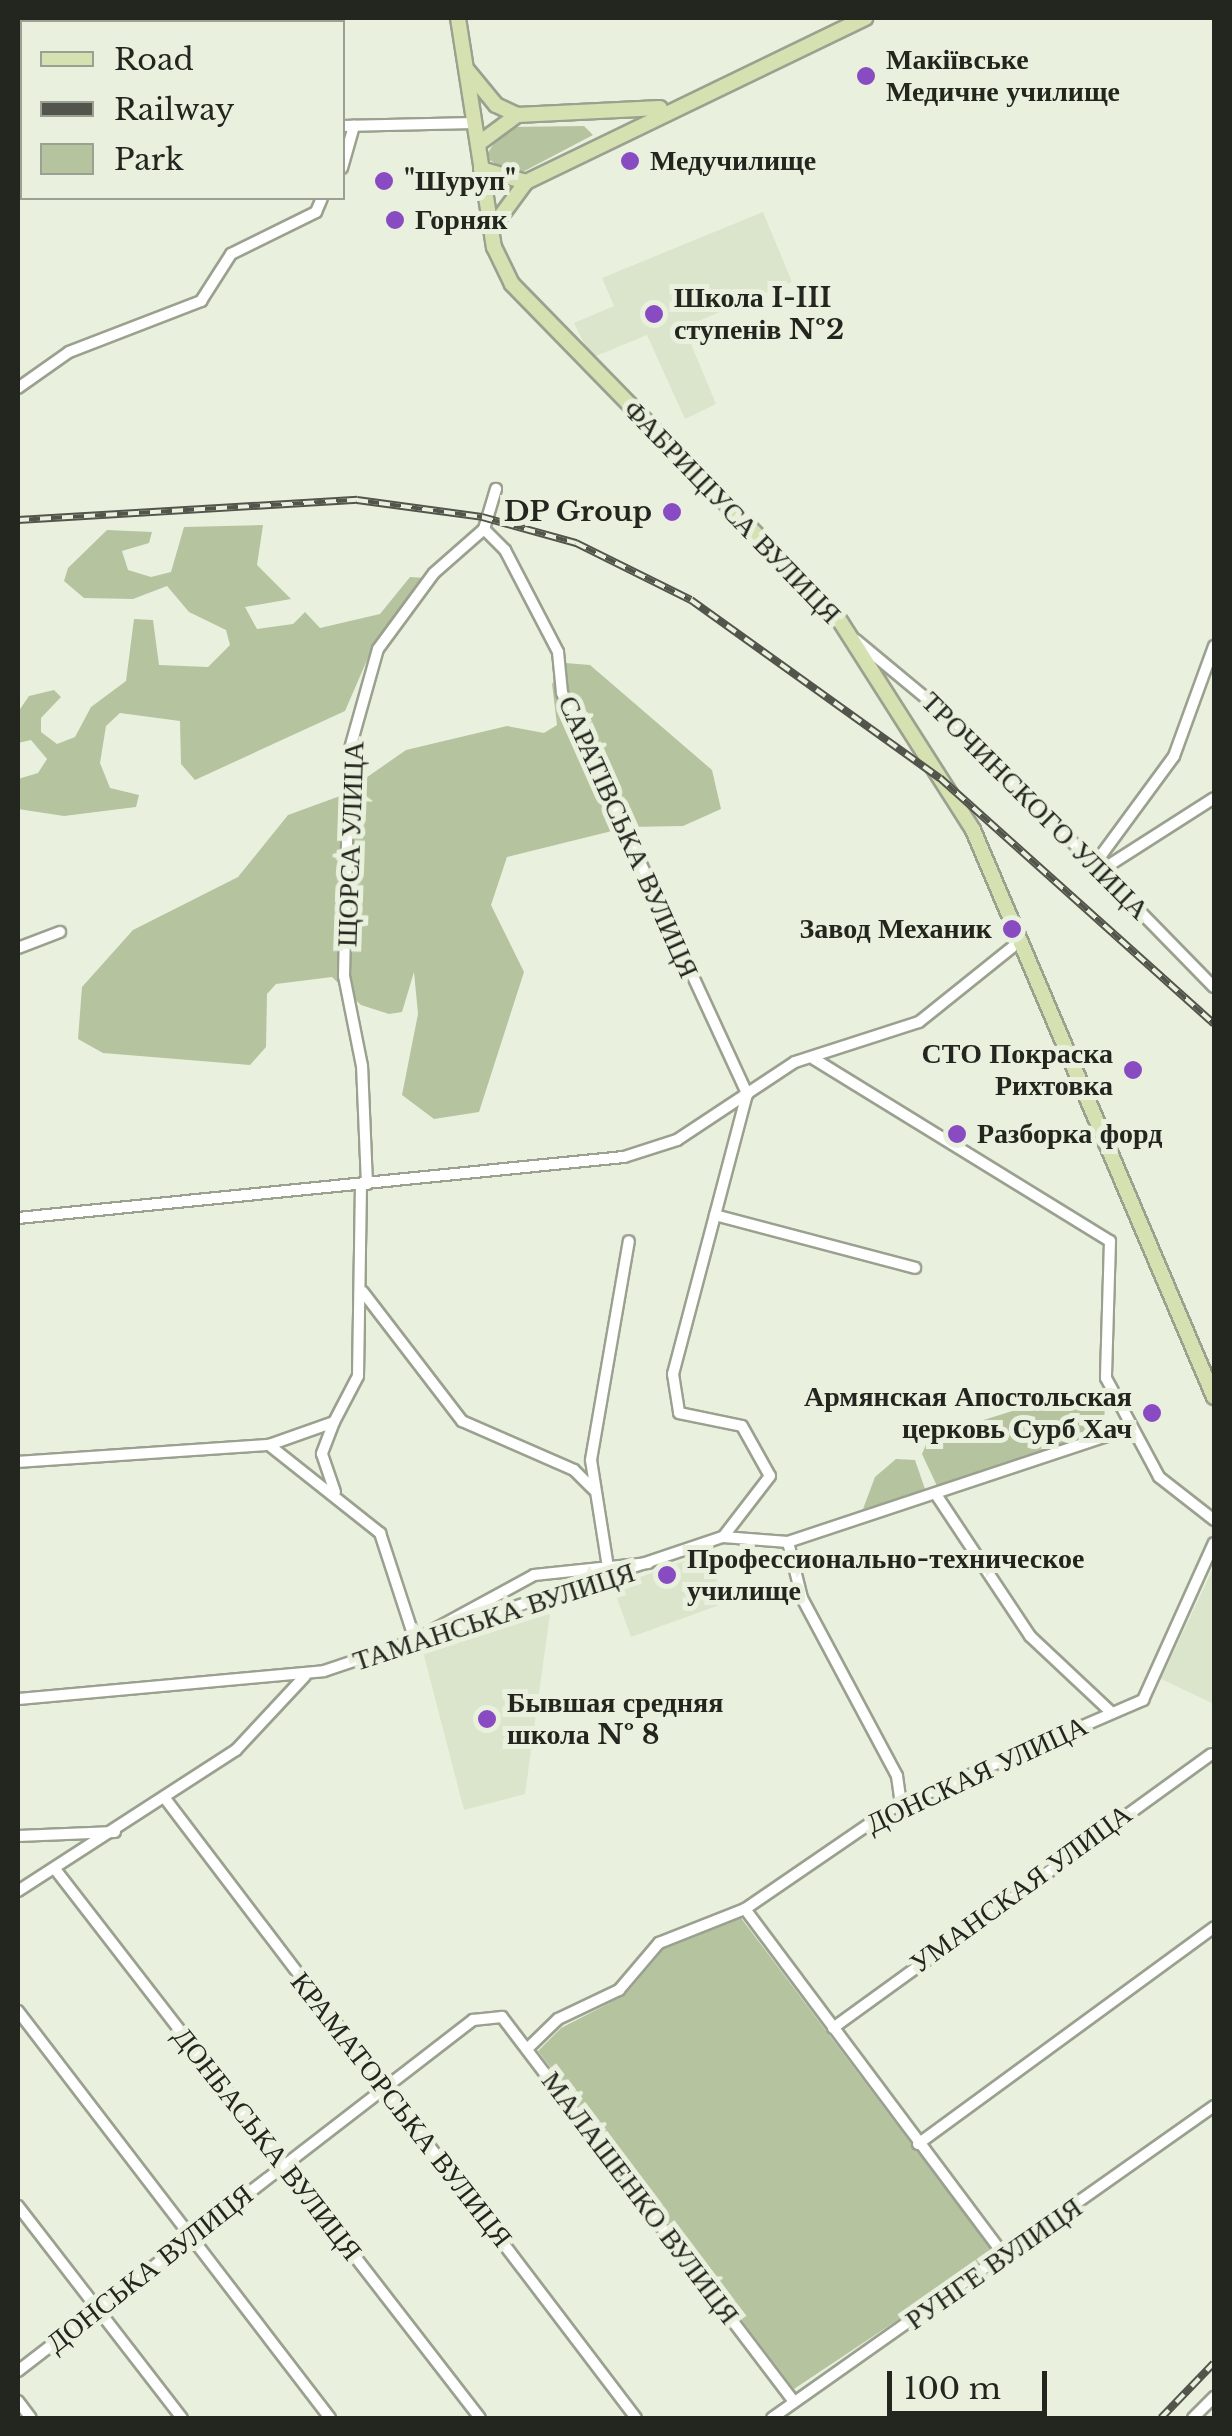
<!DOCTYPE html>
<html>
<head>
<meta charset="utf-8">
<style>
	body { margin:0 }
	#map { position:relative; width:1232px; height:2436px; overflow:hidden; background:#e9f1de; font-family:"Libre Baskerville",serif }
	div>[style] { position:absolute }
	.built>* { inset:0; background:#dae5cb }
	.green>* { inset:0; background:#b5c39f }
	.roads { filter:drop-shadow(2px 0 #9aa18f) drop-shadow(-2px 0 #9aa18f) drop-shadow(0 2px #9aa18f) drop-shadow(0 -2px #9aa18f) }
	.minor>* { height:10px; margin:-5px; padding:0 5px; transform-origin:5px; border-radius:5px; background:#fff }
	.secondary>* { height:14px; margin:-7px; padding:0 7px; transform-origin:7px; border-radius:7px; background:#d6e1b2 }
	.rail>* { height:8px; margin-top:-4px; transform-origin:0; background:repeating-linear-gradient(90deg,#e9f1de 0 11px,#51554b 0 22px); box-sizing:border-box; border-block:2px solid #51554b }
	.dots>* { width:28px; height:28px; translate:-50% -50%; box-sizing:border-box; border:5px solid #e9f1de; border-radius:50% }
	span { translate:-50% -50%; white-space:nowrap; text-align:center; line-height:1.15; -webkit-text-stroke:10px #e9f1de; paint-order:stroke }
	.poi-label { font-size:28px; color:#23261f; font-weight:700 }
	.left { translate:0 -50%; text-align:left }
	.right { translate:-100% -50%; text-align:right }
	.street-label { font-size:28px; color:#23261f }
	.frame { position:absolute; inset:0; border:20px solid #23261f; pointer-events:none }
	.legend { position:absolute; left:20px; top:20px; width:325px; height:180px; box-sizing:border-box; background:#e9f1de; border:2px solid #9aa092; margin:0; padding:12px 18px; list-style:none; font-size:30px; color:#23261f }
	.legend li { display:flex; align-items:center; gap:20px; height:50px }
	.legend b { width:50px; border:2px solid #9aa092 }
	.scale { position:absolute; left:887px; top:2371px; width:160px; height:45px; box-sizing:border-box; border:5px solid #23261f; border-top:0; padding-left:12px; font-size:30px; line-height:35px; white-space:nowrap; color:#23261f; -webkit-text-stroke:8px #e9f1de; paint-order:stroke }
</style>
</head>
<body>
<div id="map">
	<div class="built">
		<i style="clip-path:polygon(763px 212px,792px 282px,684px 327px,716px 404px,685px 419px,647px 335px,591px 358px,574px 323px,614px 306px,602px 278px)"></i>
		<i style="clip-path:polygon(707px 1553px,725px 1603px,631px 1637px,613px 1587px)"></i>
		<i style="clip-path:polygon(1214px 1566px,1214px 1704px,1161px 1679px)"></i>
		<i style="clip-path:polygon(550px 1614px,525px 1794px,464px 1810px,422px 1648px)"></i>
	</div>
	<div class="green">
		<i style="clip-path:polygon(505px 127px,584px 126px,593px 135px,515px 176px,485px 157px)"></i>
		<i style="clip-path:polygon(263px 525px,257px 565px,291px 599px,245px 607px,257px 629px,293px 624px,305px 612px,320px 628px,380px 614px,410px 577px,424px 578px,374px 644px,345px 711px,195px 780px,181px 764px,180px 721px,120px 713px,106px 726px,100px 763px,110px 788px,139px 795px,136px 807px,64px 816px,18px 809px,18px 779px,38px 773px,47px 759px,31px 740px,18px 743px,18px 712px,29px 696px,54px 690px,61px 697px,41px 718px,41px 732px,57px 744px,75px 737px,91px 707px,126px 681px,134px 619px,153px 620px,159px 665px,208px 667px,230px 645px,226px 630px,189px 612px,167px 586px,133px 599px,84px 598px,64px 581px,68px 568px,107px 530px,152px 532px,149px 543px,122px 551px,128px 570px,151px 577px,171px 572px,184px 527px)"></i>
		<i style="clip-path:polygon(565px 663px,590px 665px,712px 770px,721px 809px,683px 826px,628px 827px,507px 857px,491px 905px,524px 972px,479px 1112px,434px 1119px,402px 1095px,418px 1014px,414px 972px,402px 1012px,389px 1014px,361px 1005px,332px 977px,276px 984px,267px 994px,266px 1047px,250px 1065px,103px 1053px,78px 1039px,82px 987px,133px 930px,238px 877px,288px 815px,340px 796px,406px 750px,507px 726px,544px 733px,557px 725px,552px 684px)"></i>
		<i style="clip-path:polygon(1083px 1388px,1105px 1407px,1103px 1434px,937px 1486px,922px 1454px,929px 1437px,1025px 1407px,1048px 1411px)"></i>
		<i style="clip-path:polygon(915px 1460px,926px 1492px,863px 1509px,875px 1477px,896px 1459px)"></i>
		<i style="clip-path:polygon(741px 1918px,995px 2255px,794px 2389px,538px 2051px,561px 2028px,625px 1995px,664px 1949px)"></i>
	</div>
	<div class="roads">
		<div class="minor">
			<i style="left:342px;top:126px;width:132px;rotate:-1.3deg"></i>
			<i style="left:18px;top:127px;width:4px"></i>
			<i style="left:342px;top:168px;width:44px;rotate:-74.1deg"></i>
			<i style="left:18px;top:388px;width:62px;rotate:-35.2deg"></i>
			<i style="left:69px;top:352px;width:142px;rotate:-21.1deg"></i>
			<i style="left:201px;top:301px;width:56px;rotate:-57.4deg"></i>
			<i style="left:231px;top:254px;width:95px;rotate:-26.3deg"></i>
			<i style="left:316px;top:212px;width:15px;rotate:-67deg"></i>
			<i style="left:484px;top:529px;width:30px;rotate:45deg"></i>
			<i style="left:505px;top:550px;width:115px;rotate:62.5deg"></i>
			<i style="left:558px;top:652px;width:41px;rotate:84.4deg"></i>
			<i style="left:562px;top:693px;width:442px;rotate:65.2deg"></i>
			<i style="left:747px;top:1094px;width:290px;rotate:104.8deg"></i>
			<i style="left:673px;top:1374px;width:39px;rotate:81deg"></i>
			<i style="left:679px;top:1413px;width:64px;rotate:11.7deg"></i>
			<i style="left:742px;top:1426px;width:57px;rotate:60.8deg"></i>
			<i style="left:770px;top:1476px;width:77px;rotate:127.6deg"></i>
			<i style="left:856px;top:640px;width:130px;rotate:39.7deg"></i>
			<i style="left:956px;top:723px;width:369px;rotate:45.7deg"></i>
			<i style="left:1094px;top:865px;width:135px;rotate:-53.7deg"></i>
			<i style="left:1174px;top:756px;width:117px;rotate:-70deg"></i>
			<i style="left:1100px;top:871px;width:135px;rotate:-32.6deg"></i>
			<i style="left:18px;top:948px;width:45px;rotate:-20.9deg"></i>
			<i style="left:814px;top:1059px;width:347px;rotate:31.6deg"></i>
			<i style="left:1110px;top:1241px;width:137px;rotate:91.7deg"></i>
			<i style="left:1106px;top:1378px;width:112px;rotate:61.8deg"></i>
			<i style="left:1159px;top:1477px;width:70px;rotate:38deg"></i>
			<i style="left:367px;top:1184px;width:118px;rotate:-92.4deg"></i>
			<i style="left:362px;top:1066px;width:92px;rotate:-101.3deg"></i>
			<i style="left:344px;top:976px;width:224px;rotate:-88.7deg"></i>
			<i style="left:349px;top:752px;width:107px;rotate:-74.3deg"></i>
			<i style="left:378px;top:649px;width:94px;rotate:-53.6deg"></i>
			<i style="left:434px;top:573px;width:67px;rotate:-41.3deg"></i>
			<i style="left:484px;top:529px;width:42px;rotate:-73.3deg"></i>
			<i style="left:715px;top:1215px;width:207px;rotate:14.8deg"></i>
			<i style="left:18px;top:1218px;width:609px;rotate:-5.75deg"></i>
			<i style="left:624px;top:1157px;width:56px;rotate:-17.8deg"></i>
			<i style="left:677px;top:1140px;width:141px;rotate:-33.5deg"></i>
			<i style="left:795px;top:1062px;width:130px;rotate:-17.9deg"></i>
			<i style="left:919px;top:1022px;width:129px;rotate:-38.7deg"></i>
			<i style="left:363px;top:1292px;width:163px;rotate:52.5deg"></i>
			<i style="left:462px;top:1421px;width:122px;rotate:23.6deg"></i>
			<i style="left:574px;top:1470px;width:28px;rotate:45deg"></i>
			<i style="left:334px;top:1422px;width:34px;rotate:111deg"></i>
			<i style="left:322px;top:1454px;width:40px;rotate:71.1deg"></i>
			<i style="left:269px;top:1445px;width:69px;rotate:-19.5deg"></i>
			<i style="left:334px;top:1422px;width:52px;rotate:-62.4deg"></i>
			<i style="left:358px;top:1376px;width:192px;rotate:-89.1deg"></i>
			<i style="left:18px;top:1462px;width:252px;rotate:-3.9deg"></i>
			<i style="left:269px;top:1445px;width:142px;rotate:38.4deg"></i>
			<i style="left:380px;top:1533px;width:113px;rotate:71.9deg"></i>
			<i style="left:415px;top:1640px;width:136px;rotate:-28.6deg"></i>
			<i style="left:534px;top:1575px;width:115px;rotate:-6deg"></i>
			<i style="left:937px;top:1496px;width:168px;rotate:56.4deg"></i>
			<i style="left:1030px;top:1636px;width:112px;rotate:43.2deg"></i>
			<i style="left:788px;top:1542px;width:58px;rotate:76deg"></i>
			<i style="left:802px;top:1598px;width:202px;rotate:61.9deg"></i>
			<i style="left:897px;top:1776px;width:28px;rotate:82deg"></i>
			<i style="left:607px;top:1561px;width:102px;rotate:-99deg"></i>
			<i style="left:591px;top:1460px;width:222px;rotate:-80.2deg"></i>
			<i style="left:18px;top:1699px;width:307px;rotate:-5.2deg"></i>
			<i style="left:324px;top:1671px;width:421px;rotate:-18.6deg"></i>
			<i style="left:723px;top:1537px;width:65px;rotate:4.4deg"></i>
			<i style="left:788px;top:1542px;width:358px;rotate:-18.4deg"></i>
			<i style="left:167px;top:1801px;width:775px;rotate:52.76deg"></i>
			<i style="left:18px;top:1836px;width:97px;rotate:-2.4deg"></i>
			<i style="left:55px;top:1869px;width:694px;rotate:52.26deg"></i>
			<i style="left:18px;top:1891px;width:260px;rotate:-32.9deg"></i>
			<i style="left:236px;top:1750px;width:101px;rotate:-47deg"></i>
			<i style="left:745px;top:1909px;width:436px;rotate:53.2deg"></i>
			<i style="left:18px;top:2011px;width:513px;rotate:52.53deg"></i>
			<i style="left:833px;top:2028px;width:467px;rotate:-35.9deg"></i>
			<i style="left:527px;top:2049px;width:43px;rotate:-44.1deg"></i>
			<i style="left:558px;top:2019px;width:68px;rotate:-25.4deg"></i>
			<i style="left:619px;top:1990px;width:62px;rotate:-49.6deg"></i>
			<i style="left:659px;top:1943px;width:92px;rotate:-21.6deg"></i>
			<i style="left:745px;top:1909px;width:177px;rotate:-34.4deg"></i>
			<i style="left:891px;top:1809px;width:275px;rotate:-23.4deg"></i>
			<i style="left:1143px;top:1700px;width:172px;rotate:-65.7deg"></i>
			<i style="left:918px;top:2144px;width:367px;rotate:-36.2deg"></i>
			<i style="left:18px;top:2206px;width:268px;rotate:52.3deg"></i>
			<i style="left:18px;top:2371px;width:575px;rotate:-37.65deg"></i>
			<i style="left:473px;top:2020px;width:29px;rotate:-6deg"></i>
			<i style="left:502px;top:2017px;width:483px;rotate:52.8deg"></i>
			<i style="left:18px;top:2401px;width:21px;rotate:53deg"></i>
			<i style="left:772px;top:2418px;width:541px;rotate:-35.22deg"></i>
			<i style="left:1193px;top:2418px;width:30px;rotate:-45deg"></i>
		</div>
		<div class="secondary">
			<i style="left:458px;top:18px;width:232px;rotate:81.1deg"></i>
			<i style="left:494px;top:247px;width:41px;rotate:64.1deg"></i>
			<i style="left:512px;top:284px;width:467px;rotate:45.7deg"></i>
			<i style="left:838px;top:618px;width:251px;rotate:57.5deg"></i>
			<i style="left:973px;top:830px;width:616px;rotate:66.97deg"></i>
			<i style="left:468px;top:71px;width:44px;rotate:50.5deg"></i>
			<i style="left:496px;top:105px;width:23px;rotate:25deg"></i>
			<i style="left:478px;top:144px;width:49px;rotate:-36.6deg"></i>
			<i style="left:517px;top:115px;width:143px;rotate:-2.8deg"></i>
			<i style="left:481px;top:169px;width:47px;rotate:16.1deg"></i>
			<i style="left:492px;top:228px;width:57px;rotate:-53.5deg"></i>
			<i style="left:526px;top:182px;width:377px;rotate:-25.8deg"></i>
		</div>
	</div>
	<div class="rail">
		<i style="left:18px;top:520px;width:340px;rotate:-3.4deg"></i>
		<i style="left:357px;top:500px;width:126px;rotate:7.7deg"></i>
		<i style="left:482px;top:517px;width:98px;rotate:15.5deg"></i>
		<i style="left:576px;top:543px;width:128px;rotate:26.4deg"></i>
		<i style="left:691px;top:600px;width:306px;rotate:35.6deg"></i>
		<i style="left:940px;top:778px;width:368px;rotate:41.9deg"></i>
		<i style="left:1161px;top:2418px;width:76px;rotate:-46.1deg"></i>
	</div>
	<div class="dots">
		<i style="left:866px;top:76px;background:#894bc1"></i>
		<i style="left:630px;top:161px;background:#894bc1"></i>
		<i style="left:384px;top:181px;background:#894bc1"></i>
		<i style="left:395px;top:220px;background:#894bc1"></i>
		<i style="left:654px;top:314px;background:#894bc1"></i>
		<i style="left:672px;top:512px;background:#894bc1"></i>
		<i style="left:1012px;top:929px;background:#894bc1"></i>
		<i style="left:1133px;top:1070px;background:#894bc1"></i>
		<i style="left:957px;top:1134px;background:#894bc1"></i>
		<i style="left:1152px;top:1413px;background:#894bc1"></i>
		<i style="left:667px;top:1575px;background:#894bc1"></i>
		<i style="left:487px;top:1719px;background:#894bc1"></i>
	</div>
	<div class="poi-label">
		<span class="left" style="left:886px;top:76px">Макіївське<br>Медичне училище</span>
		<span class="left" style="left:650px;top:161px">Медучилище</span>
		<span class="left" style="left:404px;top:181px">"Шуруп"</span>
		<span class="left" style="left:415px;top:220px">Горняк</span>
		<span class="left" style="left:674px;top:314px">Школа I-III<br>ступенів №2</span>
		<span class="right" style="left:652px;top:512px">DP Group</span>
		<span class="right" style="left:992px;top:929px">Завод Механик</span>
		<span class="right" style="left:1113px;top:1070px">СТО Покраска<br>Рихтовка</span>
		<span class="left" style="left:977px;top:1134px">Разборка форд</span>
		<span class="right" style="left:1132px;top:1413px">Армянская Апостольская<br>церковь Сурб Хач</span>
		<span class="left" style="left:687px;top:1575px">Профессионально-техническое<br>училище</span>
		<span class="left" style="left:507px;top:1719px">Бывшая средняя<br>школа № 8</span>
	</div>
	<div class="street-label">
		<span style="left:732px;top:512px;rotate:46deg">ФАБРИЦІУСА ВУЛИЦЯ</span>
		<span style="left:1035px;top:806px;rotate:45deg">ТРОЧИНСКОГО УЛИЦА</span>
		<span style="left:628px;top:837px;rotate:66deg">САРАТІВСЬКА ВУЛИЦЯ</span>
		<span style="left:351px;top:844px;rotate:-88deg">ЩОРСА УЛИЦА</span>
		<span style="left:494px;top:1617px;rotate:-18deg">ТАМАНСЬКА ВУЛИЦЯ</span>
		<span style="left:977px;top:1775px;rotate:-25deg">ДОНСКАЯ УЛИЦА</span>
		<span style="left:1021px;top:1889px;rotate:-36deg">УМАНСКАЯ УЛИЦА</span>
		<span style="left:401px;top:2110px;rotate:52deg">КРАМАТОРСЬКА ВУЛИЦЯ</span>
		<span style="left:267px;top:2144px;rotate:52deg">ДОНБАСЬКА ВУЛИЦЯ</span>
		<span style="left:640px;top:2198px;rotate:53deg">МАЛАШЕНКО ВУЛИЦЯ</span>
		<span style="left:994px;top:2264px;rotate:-35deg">РУНГЕ ВУЛИЦЯ</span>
		<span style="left:150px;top:2269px;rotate:-38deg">ДОНСЬКА ВУЛИЦЯ</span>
	</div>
	<div class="frame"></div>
	<ul class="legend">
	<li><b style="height:12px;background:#d6e1b2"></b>Road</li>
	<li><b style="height:12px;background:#51554b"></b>Railway</li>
	<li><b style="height:28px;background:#b5c39f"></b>Park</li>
	</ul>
	<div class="scale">100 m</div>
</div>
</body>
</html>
